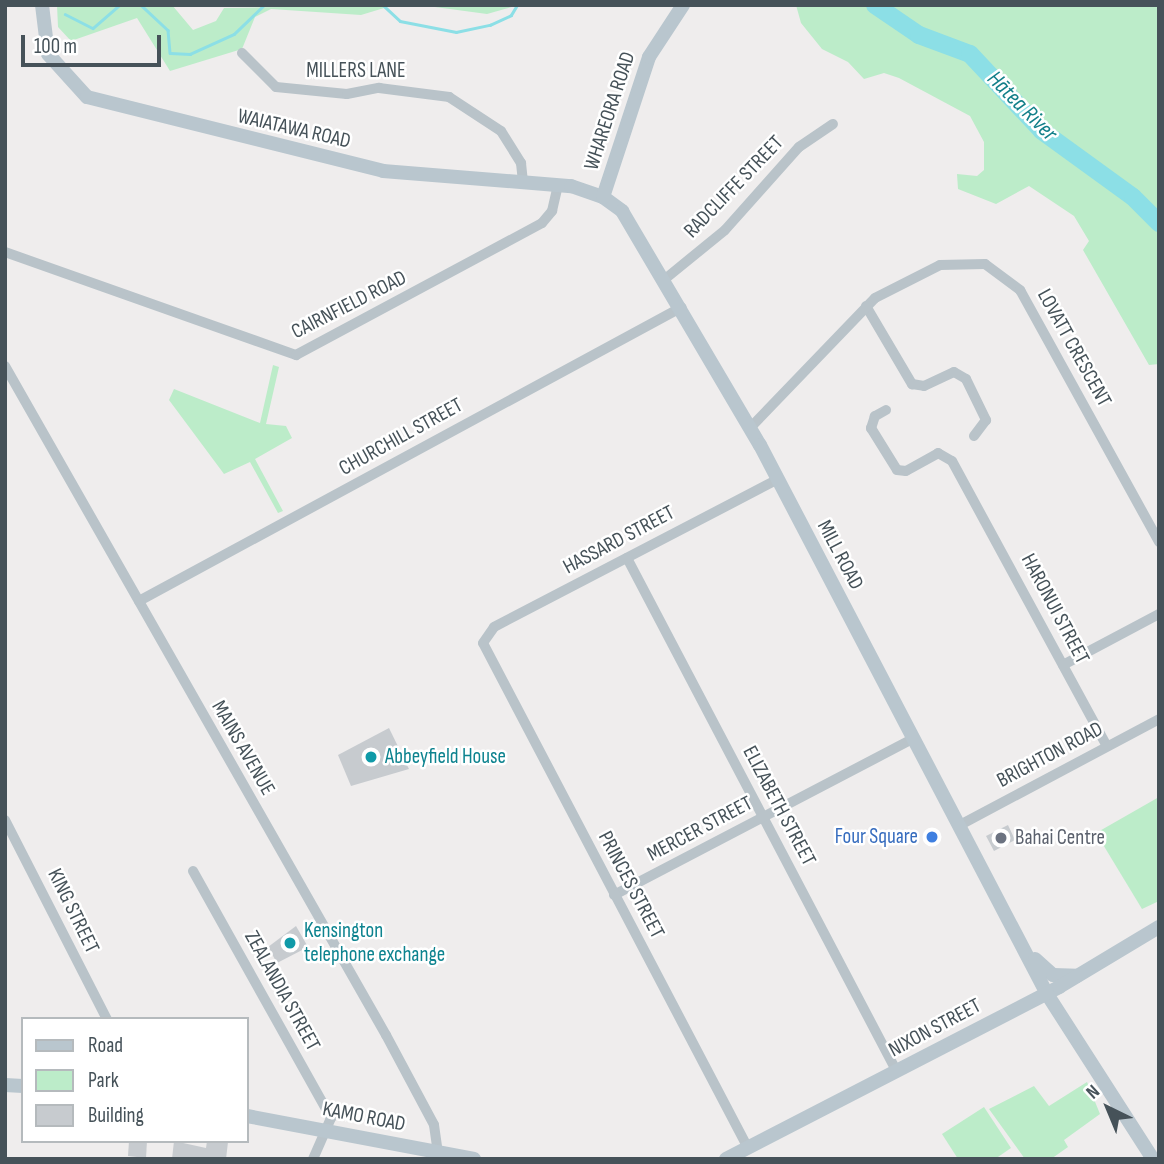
<!DOCTYPE html>
<html>
<head>
<meta charset="utf-8">
<style>
	body { margin:0 }
	#map { position:relative; width:1164px; height:1164px; overflow:hidden; background:#efeded; font-family:"Sofia Sans Condensed",sans-serif }
	div>[style] { position:absolute }
	.green>* { inset:0; background:#bcecc9 }
	.stream>* { height:2.5px; margin:-1.25px; padding:0 1.25px; transform-origin:1.25px; border-radius:1.25px; background:#8cdfe6 }
	.river>* { height:18px; margin:-9px; padding:0 9px; transform-origin:9px; border-radius:9px; background:#8cdfe6 }
	.building>* { inset:0; background:#c7cbcf }
	.street>* { height:10px; margin:-5px; padding:0 5px; transform-origin:5px; border-radius:5px; background:#b9c3c9 }
	.secondary>* { height:14px; margin:-7px; padding:0 7px; transform-origin:7px; border-radius:7px; background:#b9c6ce }
	.dots>* { width:19px; height:19px; translate:-50% -50%; box-sizing:border-box; border:4px solid #fff; border-radius:50% }
	span { translate:-50% -50%; white-space:nowrap; text-align:center; line-height:1.15; -webkit-text-stroke:5px #fff; paint-order:stroke }
	.street-label { font-size:21px; color:#465259 }
	.culture-label { font-size:21px; color:#0d838f }
	.left { translate:0 -50%; text-align:left }
	.shop-label { font-size:21px; color:#366cbe }
	.right { translate:-100% -50%; text-align:right }
	.worship-label { font-size:21px; color:#5b616d }
	.water-label { font-size:23px; color:#13808a; font-style:italic }
	.frame { position:absolute; inset:0; border:7px solid #465259; pointer-events:none }
	.legend { position:absolute; left:21px; top:1017px; width:228px; height:126px; box-sizing:border-box; background:#fff; border:2px solid #b5babd; margin:0; padding:9px 12px; list-style:none; font-size:21px; color:#465259 }
	.legend li { display:flex; align-items:center; gap:14px; height:35px }
	.legend b { width:35px; border:2px solid #b5babd }
	.north { position:absolute; left:1073px; top:1073px; width:70px; height:70px; -webkit-text-stroke:5px #fff; paint-order:stroke; rotate:317deg; font-size:19px; font-weight:700; line-height:28px; text-align:center; color:#465259 }
	.north::after { content:''; display:block; margin:auto; width:24px; height:32px; background:#465259; clip-path:polygon(50% 0,100% 100%,50% 72%,0 100%) }
	.scale { position:absolute; left:21px; top:35px; width:140px; height:32px; box-sizing:border-box; border:4px solid #465259; border-top:0; padding-left:9px; font-size:21px; line-height:24px; white-space:nowrap; color:#465259; -webkit-text-stroke:5px #fff; paint-order:stroke }
</style>
</head>
<body>
<div id="map">
	<div class="green">
		<i style="clip-path:polygon(57px 5px,172px 5px,193px 30px,216px 21px,224px 8px,394px 5px,361px 15px,271px 9px,255px 17px,242px 49px,170px 71px,137px 18px,71px 41px,58px 27px)"></i>
		<i style="clip-path:polygon(420px 5px,519px 5px,487px 14px)"></i>
		<i style="clip-path:polygon(796px 5px,1159px 5px,1159px 364px,1149px 365px,1083px 250px,1089px 241px,1074px 216px,1029px 186px,996px 204px,958px 189px,957px 174px,977px 176px,984px 170px,984px 142px,970px 116px,899px 78px,884px 73px,864px 79px,848px 62px,822px 49px,801px 23px)"></i>
		<i style="clip-path:polygon(273px 365px,279px 367px,266px 424px,286px 426px,292px 438px,255px 459px,283px 511px,278px 513px,250px 462px,224px 474px,169px 400px,174px 389px,260px 423px)"></i>
		<i style="clip-path:polygon(1159px 797px,1159px 901px,1142px 909px,1096px 833px)"></i>
		<i style="clip-path:polygon(1087px 1082px,1100px 1114px,1064px 1140px,1068px 1147px,1051px 1159px,1025px 1159px,989px 1109px,1034px 1086px,1049px 1106px)"></i>
		<i style="clip-path:polygon(984px 1107px,1011px 1148px,995px 1159px,958px 1159px,942px 1134px)"></i>
	</div>
	<div class="stream">
		<i style="left:141px;top:5px;width:37px;rotate:43deg"></i>
		<i style="left:168px;top:30px;width:23px;rotate:85deg"></i>
		<i style="left:170px;top:53px;width:20px;rotate:3deg"></i>
		<i style="left:190px;top:54px;width:48px;rotate:-24.4deg"></i>
		<i style="left:234px;top:34px;width:42px;rotate:-44deg"></i>
		<i style="left:383px;top:5px;width:23px;rotate:43deg"></i>
		<i style="left:400px;top:21px;width:57px;rotate:11.1deg"></i>
		<i style="left:456px;top:32px;width:35px;rotate:-12deg"></i>
		<i style="left:490px;top:25px;width:23px;rotate:-25deg"></i>
		<i style="left:511px;top:15px;width:12px;rotate:-59deg"></i>
		<i style="left:65px;top:14px;width:31px;rotate:27deg"></i>
		<i style="left:93px;top:28px;width:35px;rotate:-41deg"></i>
	</div>
	<div class="river">
		<i style="left:875px;top:5px;width:53px;rotate:34.3deg"></i>
		<i style="left:919px;top:35px;width:54px;rotate:20.4deg"></i>
		<i style="left:970px;top:54px;width:105px;rotate:46.9deg"></i>
		<i style="left:1042px;top:131px;width:112px;rotate:36deg"></i>
		<i style="left:1133px;top:197px;width:37px;rotate:45deg"></i>
	</div>
	<div class="building">
		<i style="clip-path:polygon(389px 728px,409px 769px,351px 786px,338px 755px)"></i>
		<i style="clip-path:polygon(1008px 825px,1015px 840px,994px 851px,986px 836px)"></i>
		<i style="clip-path:polygon(296px 926px,308px 947px,277px 963px,268px 947px)"></i>
		<i style="clip-path:polygon(129px 1141px,147px 1141px,146px 1158px,128px 1156px)"></i>
		<i style="clip-path:polygon(174px 1141px,206px 1148px,207px 1141px,228px 1142px,226px 1159px,172px 1159px)"></i>
	</div>
	<div class="street">
		<i style="left:242px;top:53px;width:48px;rotate:45deg"></i>
		<i style="left:276px;top:87px;width:71px;rotate:5.6deg"></i>
		<i style="left:347px;top:94px;width:33px;rotate:-11deg"></i>
		<i style="left:379px;top:88px;width:71px;rotate:7.3deg"></i>
		<i style="left:449px;top:97px;width:62px;rotate:33.2deg"></i>
		<i style="left:501px;top:131px;width:38px;rotate:58deg"></i>
		<i style="left:521px;top:163px;width:18px;rotate:84deg"></i>
		<i style="left:5px;top:252px;width:309px;rotate:19.5deg"></i>
		<i style="left:296px;top:355px;width:279px;rotate:-28.2deg"></i>
		<i style="left:542px;top:223px;width:16px;rotate:-50deg"></i>
		<i style="left:552px;top:211px;width:27px;rotate:-77deg"></i>
		<i style="left:665px;top:279px;width:77px;rotate:-39.2deg"></i>
		<i style="left:725px;top:230px;width:111px;rotate:-48.3deg"></i>
		<i style="left:799px;top:147px;width:41px;rotate:-34.1deg"></i>
		<i style="left:866px;top:306px;width:91px;rotate:59.5deg"></i>
		<i style="left:912px;top:384px;width:12px;rotate:9deg"></i>
		<i style="left:924px;top:386px;width:33px;rotate:-25deg"></i>
		<i style="left:954px;top:372px;width:14px;rotate:30deg"></i>
		<i style="left:966px;top:379px;width:46px;rotate:64deg"></i>
		<i style="left:986px;top:420px;width:20px;rotate:127deg"></i>
		<i style="left:5px;top:366px;width:770px;rotate:60.34deg"></i>
		<i style="left:386px;top:1035px;width:102px;rotate:61.9deg"></i>
		<i style="left:434px;top:1125px;width:28px;rotate:82deg"></i>
		<i style="left:886px;top:410px;width:13px;rotate:151deg"></i>
		<i style="left:875px;top:416px;width:13px;rotate:108deg"></i>
		<i style="left:871px;top:428px;width:49px;rotate:58.2deg"></i>
		<i style="left:897px;top:470px;width:9px;rotate:6deg"></i>
		<i style="left:906px;top:471px;width:37px;rotate:-29deg"></i>
		<i style="left:938px;top:453px;width:16px;rotate:30deg"></i>
		<i style="left:952px;top:461px;width:324px;rotate:61.5deg"></i>
		<i style="left:750px;top:428px;width:180px;rotate:-46.1deg"></i>
		<i style="left:875px;top:298px;width:73px;rotate:-26.9deg"></i>
		<i style="left:940px;top:265px;width:45px;rotate:-1.3deg"></i>
		<i style="left:985px;top:264px;width:44px;rotate:36.6deg"></i>
		<i style="left:1020px;top:290px;width:288px;rotate:61.1deg"></i>
		<i style="left:627px;top:558px;width:581px;rotate:62.29deg"></i>
		<i style="left:139px;top:601px;width:617px;rotate:-28.43deg"></i>
		<i style="left:1063px;top:665px;width:109px;rotate:-28deg"></i>
		<i style="left:5px;top:820px;width:224px;rotate:62.9deg"></i>
		<i style="left:960px;top:825px;width:225px;rotate:-28deg"></i>
		<i style="left:193px;top:871px;width:283px;rotate:60.8deg"></i>
		<i style="left:331px;top:1118px;width:45px;rotate:113.7deg"></i>
		<i style="left:614px;top:895px;width:339px;rotate:-27.6deg"></i>
		<i style="left:748px;top:1148px;width:570px;rotate:-117.69deg"></i>
		<i style="left:483px;top:643px;width:19px;rotate:-55deg"></i>
		<i style="left:494px;top:627px;width:318px;rotate:-27.5deg"></i>
	</div>
	<div class="secondary">
		<i style="left:42px;top:5px;width:49px;rotate:83deg"></i>
		<i style="left:48px;top:54px;width:58px;rotate:47.8deg"></i>
		<i style="left:87px;top:97px;width:305px;rotate:14deg"></i>
		<i style="left:383px;top:171px;width:189px;rotate:4.6deg"></i>
		<i style="left:571px;top:186px;width:34px;rotate:19deg"></i>
		<i style="left:603px;top:197px;width:24px;rotate:36deg"></i>
		<i style="left:622px;top:211px;width:272px;rotate:59.5deg"></i>
		<i style="left:760px;top:445px;width:619px;rotate:62.4deg"></i>
		<i style="left:1047px;top:994px;width:196px;rotate:57.3deg"></i>
		<i style="left:603px;top:197px;width:147px;rotate:-71.8deg"></i>
		<i style="left:649px;top:57px;width:62px;rotate:-56.8deg"></i>
		<i style="left:1035px;top:959px;width:24px;rotate:42deg"></i>
		<i style="left:1053px;top:975px;width:24px;rotate:2deg"></i>
		<i style="left:5px;top:1085px;width:18px;rotate:3deg"></i>
		<i style="left:247px;top:1116px;width:231px;rotate:10.7deg"></i>
		<i style="left:726px;top:1159px;width:375px;rotate:-27.3deg"></i>
		<i style="left:1059px;top:987px;width:117px;rotate:-31deg"></i>
	</div>
	<div class="dots">
		<i style="left:371px;top:757px;background:#0f9aa8"></i>
		<i style="left:932px;top:837px;background:#3f7fe0"></i>
		<i style="left:1001px;top:838px;background:#6b7280"></i>
		<i style="left:290px;top:943px;background:#0f9aa8"></i>
	</div>
	<div class="street-label">
		<span style="left:356px;top:71px">MILLERS LANE</span>
		<span style="left:610px;top:111px;rotate:-72deg">WHAREORA ROAD</span>
		<span style="left:294px;top:129px;rotate:13deg">WAIATAWA ROAD</span>
		<span style="left:734px;top:187px;rotate:-46deg">RADCLIFFE STREET</span>
		<span style="left:349px;top:305px;rotate:-27deg">CAIRNFIELD ROAD</span>
		<span style="left:1074px;top:348px;rotate:61deg">LOVATT CRESCENT</span>
		<span style="left:401px;top:437px;rotate:-29deg">CHURCHILL STREET</span>
		<span style="left:619px;top:540px;rotate:-28deg">HASSARD STREET</span>
		<span style="left:840px;top:555px;rotate:62deg">MILL ROAD</span>
		<span style="left:1055px;top:609px;rotate:62deg">HARONUI STREET</span>
		<span style="left:243px;top:748px;rotate:60deg">MAINS AVENUE</span>
		<span style="left:1050px;top:755px;rotate:-28deg">BRIGHTON ROAD</span>
		<span style="left:779px;top:806px;rotate:62deg">ELIZABETH STREET</span>
		<span style="left:700px;top:829px;rotate:-28deg">MERCER STREET</span>
		<span style="left:631px;top:885px;rotate:62deg">PRINCES STREET</span>
		<span style="left:73px;top:911px;rotate:64deg">KING STREET</span>
		<span style="left:282px;top:991px;rotate:61deg">ZEALANDIA STREET</span>
		<span style="left:935px;top:1028px;rotate:-28deg">NIXON STREET</span>
		<span style="left:364px;top:1117px;rotate:11deg">KAMO ROAD</span>
	</div>
	<div class="culture-label">
		<span class="left" style="left:385px;top:757px">Abbeyfield House</span>
		<span class="left" style="left:304px;top:943px">Kensington<br>telephone exchange</span>
	</div>
	<div class="shop-label">
		<span class="right" style="left:918px;top:837px">Four Square</span>
	</div>
	<div class="worship-label">
		<span class="left" style="left:1015px;top:838px">Bahai Centre</span>
	</div>
	<div class="water-label">
		<span style="left:1022px;top:106px;rotate:45deg">Hātea River</span>
	</div>
	<div class="frame"></div>
	<ul class="legend">
	<li><b style="height:9px;background:#b9c6ce"></b>Road</li>
	<li><b style="height:19px;background:#bcecc9"></b>Park</li>
	<li><b style="height:19px;background:#c7cbcf"></b>Building</li>
	</ul>
	<div class="north">N</div>
	<div class="scale">100 m</div>
</div>
</body>
</html>
